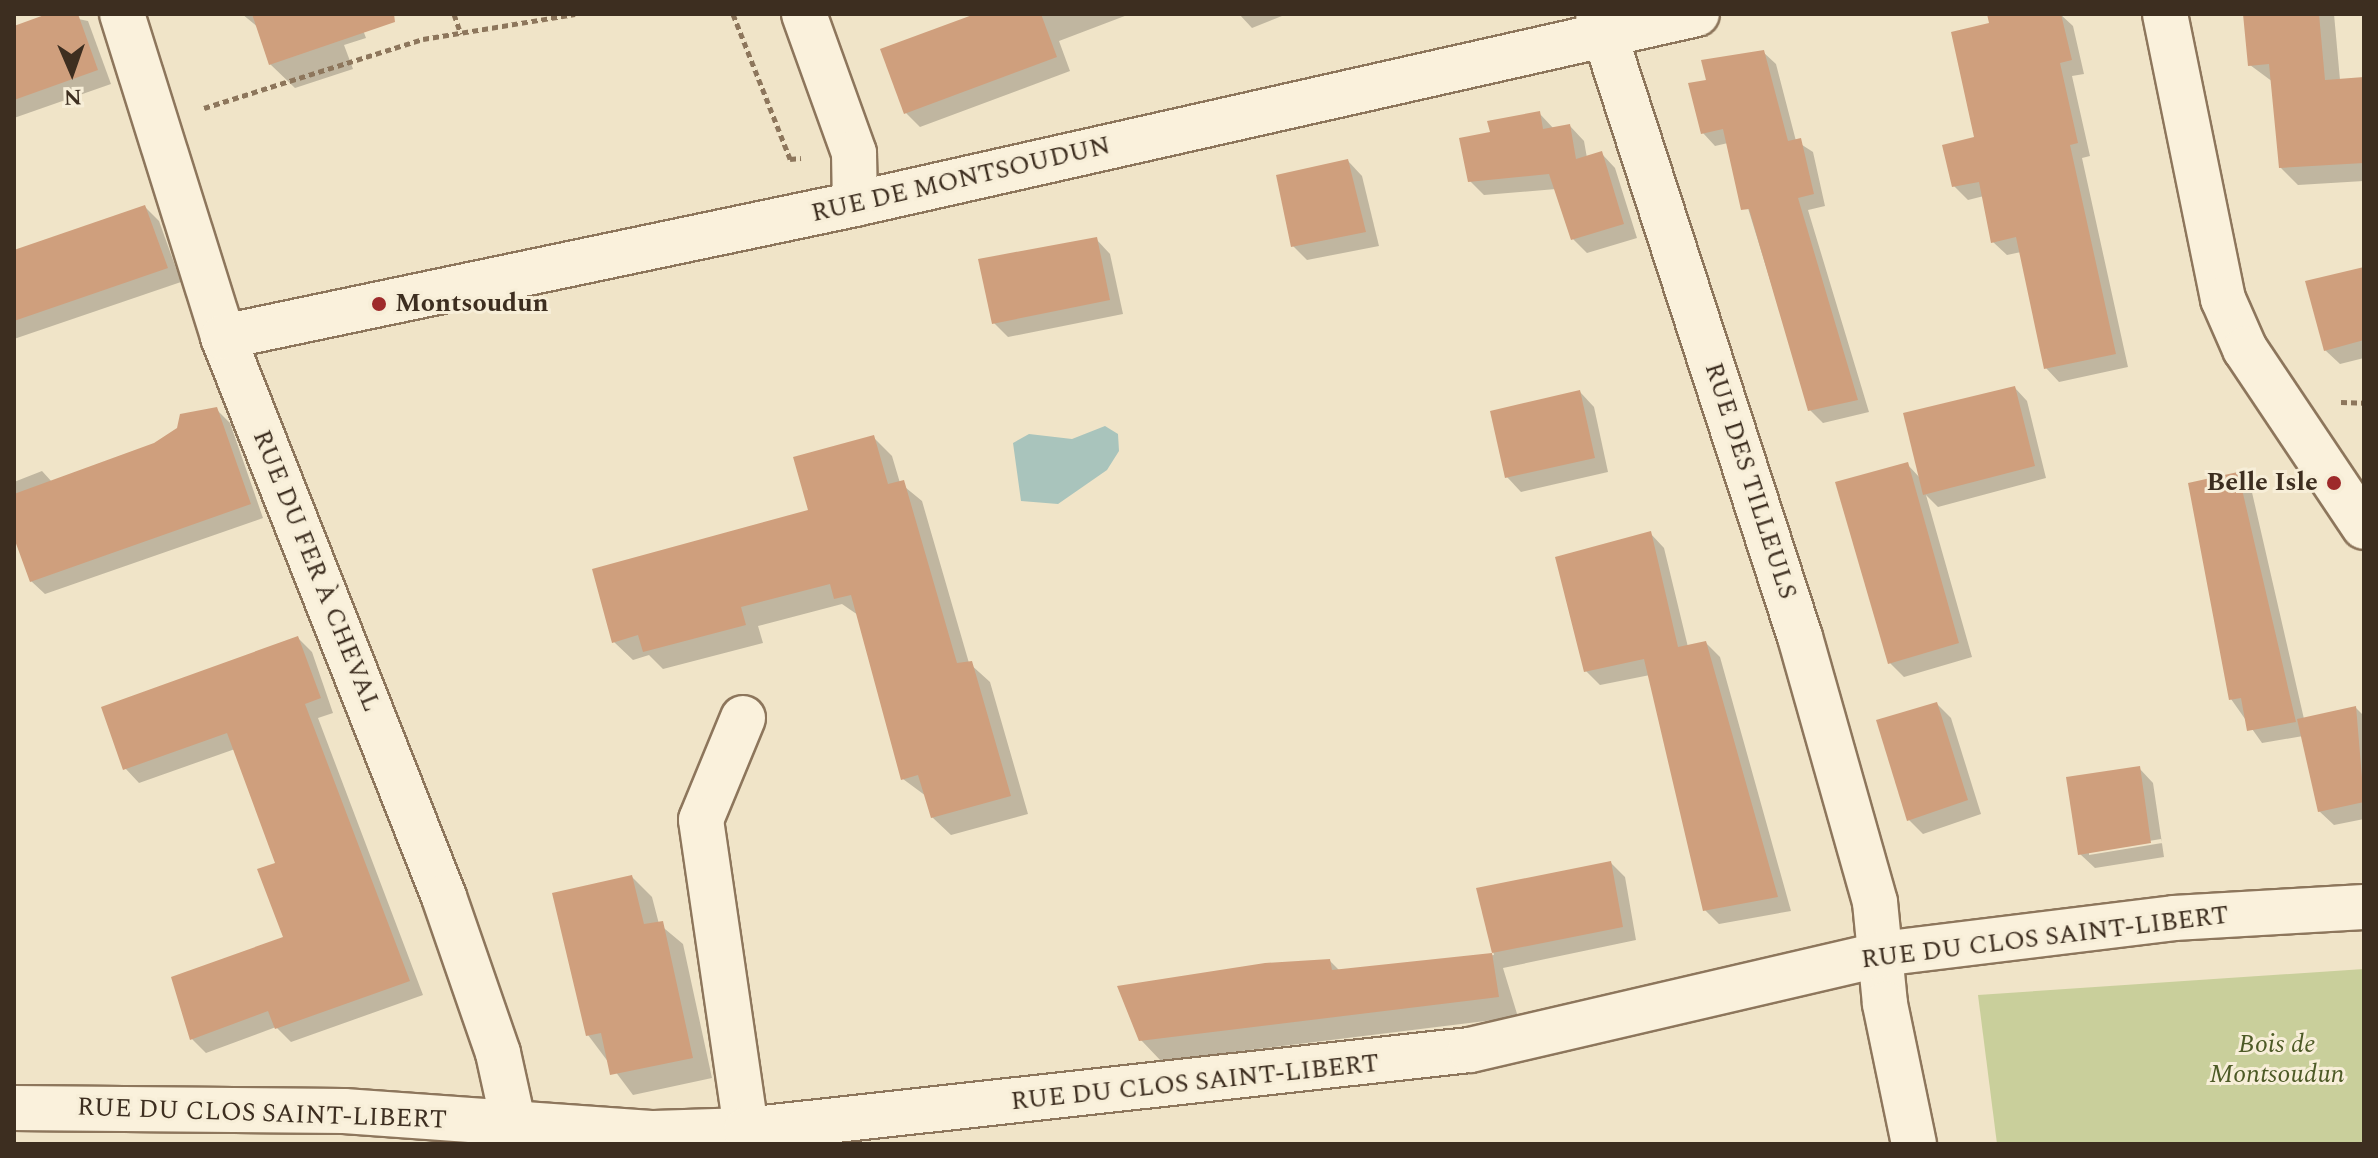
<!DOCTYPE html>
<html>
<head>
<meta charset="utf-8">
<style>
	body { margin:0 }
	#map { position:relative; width:2378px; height:1158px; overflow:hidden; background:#f0e4c8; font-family:Spectral,serif }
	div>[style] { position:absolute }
	.green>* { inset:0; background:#c9cf9b }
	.water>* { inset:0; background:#a9c4bc }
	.shadow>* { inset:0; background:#0003 }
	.building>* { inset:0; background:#cf9f7d }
	.path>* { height:5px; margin-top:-2.5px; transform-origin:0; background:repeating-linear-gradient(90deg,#8d765c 0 6px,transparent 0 10px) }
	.roads { filter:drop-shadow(2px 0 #8d765c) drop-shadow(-2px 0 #8d765c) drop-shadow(0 2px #8d765c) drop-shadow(0 -2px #8d765c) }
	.minor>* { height:44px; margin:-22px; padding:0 22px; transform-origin:22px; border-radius:22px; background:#faf1dc }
	.dots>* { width:22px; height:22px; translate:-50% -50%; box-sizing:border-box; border:4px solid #f7eed8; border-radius:50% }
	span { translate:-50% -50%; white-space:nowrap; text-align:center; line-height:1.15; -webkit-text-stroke:6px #f7eed8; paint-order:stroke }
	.street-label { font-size:26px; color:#3d2e20 }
	.poi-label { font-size:26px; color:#3d2e20; font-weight:700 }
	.left { translate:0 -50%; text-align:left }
	.right { translate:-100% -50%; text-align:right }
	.park-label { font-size:26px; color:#4d5a26; font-style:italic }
	.frame { position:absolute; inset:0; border:16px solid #3d2e20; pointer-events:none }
	.north { position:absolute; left:32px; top:32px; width:80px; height:80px; -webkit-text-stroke:6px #f7eed8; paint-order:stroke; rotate:178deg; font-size:22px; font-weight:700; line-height:32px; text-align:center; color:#3d2e20 }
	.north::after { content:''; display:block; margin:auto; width:28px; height:36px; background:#3d2e20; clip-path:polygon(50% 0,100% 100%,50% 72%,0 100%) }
</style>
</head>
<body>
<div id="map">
	<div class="green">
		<i style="clip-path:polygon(2364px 969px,2364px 1144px,1997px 1144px,1978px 995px)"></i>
	</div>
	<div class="water">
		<i style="clip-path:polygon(1105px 426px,1118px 434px,1119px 451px,1107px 470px,1058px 504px,1021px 501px,1013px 443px,1029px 434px,1072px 439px)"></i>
	</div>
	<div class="shadow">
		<i style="clip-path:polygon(54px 14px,88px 21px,111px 84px,14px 118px,14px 28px)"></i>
		<i style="clip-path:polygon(242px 14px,357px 14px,366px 38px,344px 45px,353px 69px,295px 88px,270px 64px,259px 28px)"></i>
		<i style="clip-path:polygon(980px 14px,1130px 14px,1059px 41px,1070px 71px,920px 127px,906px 113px)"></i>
		<i style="clip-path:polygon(1239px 14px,1287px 14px,1252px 28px)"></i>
		<i style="clip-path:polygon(1998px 14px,2060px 14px,2073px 26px,2084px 74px,2072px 76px,2090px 156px,2082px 158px,2128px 367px,2059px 382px,2046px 368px,2021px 252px,2007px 255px,1993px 242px,1984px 196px,1968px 200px,1954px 186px,1977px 138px)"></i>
		<i style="clip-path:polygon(2245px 14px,2334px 14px,2340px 80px,2364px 79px,2364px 181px,2298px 185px,2281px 168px,2273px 82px,2250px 65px)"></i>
		<i style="clip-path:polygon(1763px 52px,1776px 64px,1796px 141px,1813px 152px,1825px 206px,1808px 210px,1869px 412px,1823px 423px,1810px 410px,1728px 143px,1715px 146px,1703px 133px,1708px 81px)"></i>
		<i style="clip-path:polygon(1539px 113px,1554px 129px,1570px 126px,1584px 141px,1587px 158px,1601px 153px,1615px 168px,1637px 238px,1587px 253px,1573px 239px,1556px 189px,1484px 195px,1470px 181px,1493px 133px)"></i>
		<i style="clip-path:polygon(1348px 161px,1362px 176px,1379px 246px,1307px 260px,1293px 246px)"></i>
		<i style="clip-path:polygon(145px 207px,159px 221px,181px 282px,14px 339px,14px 252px)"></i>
		<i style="clip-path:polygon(1096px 239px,1110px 254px,1123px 314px,1008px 337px,994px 323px)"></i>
		<i style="clip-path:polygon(2364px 269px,2364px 358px,2340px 364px,2325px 350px)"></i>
		<i style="clip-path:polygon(2015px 388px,2027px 401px,2046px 478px,1938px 507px,1926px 495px,1972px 657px,1904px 677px,1890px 663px,1907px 464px,1921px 479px)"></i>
		<i style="clip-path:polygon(1580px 392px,1594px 407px,1608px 472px,1521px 492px,1507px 477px)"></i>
		<i style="clip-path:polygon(216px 409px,230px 423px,263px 518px,45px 594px,31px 581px,14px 532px,14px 482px,42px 471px,52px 482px,155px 445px)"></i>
		<i style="clip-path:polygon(874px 438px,892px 456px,900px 483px,922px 501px,969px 663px,990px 682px,1028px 814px,951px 835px,932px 817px,926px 796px,903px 779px,858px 615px,842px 604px,758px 626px,763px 643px,663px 669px,649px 655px,633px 660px,614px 642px,811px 511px)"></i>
		<i style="clip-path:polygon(2238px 475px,2251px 488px,2304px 719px,2356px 708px,2364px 716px,2364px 819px,2334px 825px,2319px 811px,2303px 736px,2262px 743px,2231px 699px)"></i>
		<i style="clip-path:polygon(1650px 533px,1664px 548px,1688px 647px,1706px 643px,1720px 657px,1791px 911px,1719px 924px,1705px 910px,1650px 675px,1600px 685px,1586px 671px)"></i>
		<i style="clip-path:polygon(298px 638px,312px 652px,333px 713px,318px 718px,423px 995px,291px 1042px,276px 1027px,206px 1053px,192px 1039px,285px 938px,277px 864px,235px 749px,139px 783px,125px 768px)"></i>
		<i style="clip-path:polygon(1937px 704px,1951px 718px,1981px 814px,1923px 834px,1909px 820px)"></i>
		<i style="clip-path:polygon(evenodd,2139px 768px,2153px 783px,2164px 857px,2095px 868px,2080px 854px,2139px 768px,2161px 839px,2162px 843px,2089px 855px,2089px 851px,2161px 839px)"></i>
		<i style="clip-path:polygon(1611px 863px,1625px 877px,1636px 940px,1503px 968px,1518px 1017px,1161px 1061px,1141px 1040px,1330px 961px,1340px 971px,1494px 955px,1478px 890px)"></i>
		<i style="clip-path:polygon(632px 877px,652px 897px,659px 924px,683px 944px,712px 1078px,633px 1095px,588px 1035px)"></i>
	</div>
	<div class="building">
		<i style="clip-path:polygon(47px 14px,78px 14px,98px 70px,14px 100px,14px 26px)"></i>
		<i style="clip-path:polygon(252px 14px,394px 14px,395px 22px,269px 65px)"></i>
		<i style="clip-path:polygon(975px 14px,1041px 14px,1057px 57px,904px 114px,880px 49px)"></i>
		<i style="clip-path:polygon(1987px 14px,2061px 14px,2072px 60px,2060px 63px,2078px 143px,2070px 145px,2116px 354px,2044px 369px,2016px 237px,1991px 243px,1979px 182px,1952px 187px,1942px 145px,1974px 137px,1951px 32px,1989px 23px)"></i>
		<i style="clip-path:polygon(2243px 14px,2319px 14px,2325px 80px,2364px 77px,2364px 163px,2279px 168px,2269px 64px,2248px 66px)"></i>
		<i style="clip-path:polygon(1764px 50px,1788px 141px,1801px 138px,1814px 194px,1798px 198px,1858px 400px,1808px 411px,1749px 209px,1741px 210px,1723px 129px,1701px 134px,1688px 83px,1706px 80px,1701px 60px)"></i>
		<i style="clip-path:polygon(1540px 111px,1543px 129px,1570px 124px,1576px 159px,1602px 151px,1624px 224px,1571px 240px,1549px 174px,1468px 182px,1459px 138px,1490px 132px,1487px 121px)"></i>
		<i style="clip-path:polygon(1348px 159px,1366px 232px,1291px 247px,1276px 175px)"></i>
		<i style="clip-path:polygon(145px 205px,168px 268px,14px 321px,14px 250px)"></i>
		<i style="clip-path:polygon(1097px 237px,1110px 300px,992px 324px,978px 259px)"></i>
		<i style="clip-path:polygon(2364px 267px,2364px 340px,2324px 351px,2305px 281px)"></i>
		<i style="clip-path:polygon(2015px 386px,2035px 466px,1923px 495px,1903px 413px)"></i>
		<i style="clip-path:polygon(1580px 390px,1595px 458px,1505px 478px,1490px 411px)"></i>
		<i style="clip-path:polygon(217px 407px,251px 504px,30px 582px,14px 538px,14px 494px,154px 443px,177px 428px,180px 414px)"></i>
		<i style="clip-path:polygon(874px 435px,888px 484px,904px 480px,957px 663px,972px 661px,1011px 796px,931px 818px,918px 775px,901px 780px,851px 595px,834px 599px,830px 584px,741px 607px,746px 625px,643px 652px,638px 635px,612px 643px,592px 569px,808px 510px,793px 457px)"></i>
		<i style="clip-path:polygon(1908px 462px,1959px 643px,1888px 664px,1835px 482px)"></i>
		<i style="clip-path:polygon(2238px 472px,2296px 722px,2247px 731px,2241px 698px,2229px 700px,2188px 483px)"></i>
		<i style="clip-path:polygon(1651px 531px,1678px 647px,1706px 641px,1778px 897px,1703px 911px,1644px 659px,1584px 672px,1555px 557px)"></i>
		<i style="clip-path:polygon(298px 636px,321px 698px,305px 704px,410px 981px,275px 1029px,268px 1011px,190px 1040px,171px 977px,283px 937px,257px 869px,275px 863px,227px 733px,123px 770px,101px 707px)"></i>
		<i style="clip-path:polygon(1937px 702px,1968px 800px,1907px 821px,1876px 720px)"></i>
		<i style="clip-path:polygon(2356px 706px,2364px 802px,2318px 812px,2297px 719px)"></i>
		<i style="clip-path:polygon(2140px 766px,2151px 843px,2078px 855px,2066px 777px)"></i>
		<i style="clip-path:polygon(1611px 861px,1623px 927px,1492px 953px,1476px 888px)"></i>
		<i style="clip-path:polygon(632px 875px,644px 924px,663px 921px,693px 1058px,610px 1075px,601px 1033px,586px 1036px,552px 893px)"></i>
		<i style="clip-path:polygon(1492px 953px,1499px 997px,1139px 1041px,1117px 986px,1265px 963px,1330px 959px,1332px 970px)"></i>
	</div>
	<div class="path">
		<i style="left:454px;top:14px;width:21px;rotate:71deg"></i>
		<i style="left:733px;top:14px;width:156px;rotate:68.5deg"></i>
		<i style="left:790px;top:159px;width:11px;rotate:-5deg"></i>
		<i style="left:204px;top:108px;width:230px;rotate:-17.5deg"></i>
		<i style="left:423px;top:39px;width:154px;rotate:-9.3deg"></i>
		<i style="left:2341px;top:402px;width:23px;rotate:2deg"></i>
	</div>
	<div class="roads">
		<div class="minor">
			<i style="left:122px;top:14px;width:338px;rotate:72.6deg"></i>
			<i style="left:223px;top:337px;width:602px;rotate:68.46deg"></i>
			<i style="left:444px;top:897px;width:165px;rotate:70.9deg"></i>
			<i style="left:498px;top:1053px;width:93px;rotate:77.6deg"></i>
			<i style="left:804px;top:14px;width:148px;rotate:70.2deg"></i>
			<i style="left:854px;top:153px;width:51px;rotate:88.9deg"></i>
			<i style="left:1598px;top:14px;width:655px;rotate:72.04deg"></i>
			<i style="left:1800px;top:637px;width:275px;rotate:74.2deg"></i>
			<i style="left:1875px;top:902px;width:102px;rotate:84.4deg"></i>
			<i style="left:1885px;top:1004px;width:143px;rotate:78.3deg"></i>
			<i style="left:2165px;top:14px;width:291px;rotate:78.5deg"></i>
			<i style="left:2223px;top:299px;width:55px;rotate:66.3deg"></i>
			<i style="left:2245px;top:349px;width:214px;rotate:56.2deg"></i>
			<i style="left:223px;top:337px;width:646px;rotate:-11.88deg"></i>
			<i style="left:855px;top:204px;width:863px;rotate:-12.72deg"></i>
			<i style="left:743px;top:718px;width:110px;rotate:112.4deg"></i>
			<i style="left:701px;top:820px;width:313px;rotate:81.7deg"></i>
			<i style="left:14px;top:1108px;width:330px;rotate:0.5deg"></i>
			<i style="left:344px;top:1111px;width:311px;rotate:4.1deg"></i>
			<i style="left:654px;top:1133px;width:92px;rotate:-1.9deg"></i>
			<i style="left:746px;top:1130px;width:728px;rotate:-6.31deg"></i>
			<i style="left:1470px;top:1050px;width:422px;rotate:-13.1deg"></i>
			<i style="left:1881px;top:954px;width:295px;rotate:-7deg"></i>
			<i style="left:2174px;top:918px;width:190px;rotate:-3.3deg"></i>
		</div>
	</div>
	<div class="dots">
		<i style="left:379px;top:304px;background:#9e2a2b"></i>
		<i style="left:2334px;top:483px;background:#9e2a2b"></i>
	</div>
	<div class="street-label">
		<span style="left:961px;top:180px;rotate:-13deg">RUE DE MONTSOUDUN</span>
		<span style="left:1750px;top:481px;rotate:72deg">RUE DES TILLEULS</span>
		<span style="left:316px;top:571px;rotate:68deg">RUE DU FER À CHEVAL</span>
		<span style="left:2045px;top:938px;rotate:-7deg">RUE DU CLOS SAINT-LIBERT</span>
		<span style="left:1195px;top:1083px;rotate:-6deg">RUE DU CLOS SAINT-LIBERT</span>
		<span style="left:262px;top:1114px;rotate:2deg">RUE DU CLOS SAINT-LIBERT</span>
	</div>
	<div class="poi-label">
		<span class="left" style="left:395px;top:304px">Montsoudun</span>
		<span class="right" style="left:2318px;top:483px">Belle Isle</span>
	</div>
	<div class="park-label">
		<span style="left:2277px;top:1060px">Bois de<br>Montsoudun</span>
	</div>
	<div class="frame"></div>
	<div class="north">N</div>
</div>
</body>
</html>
